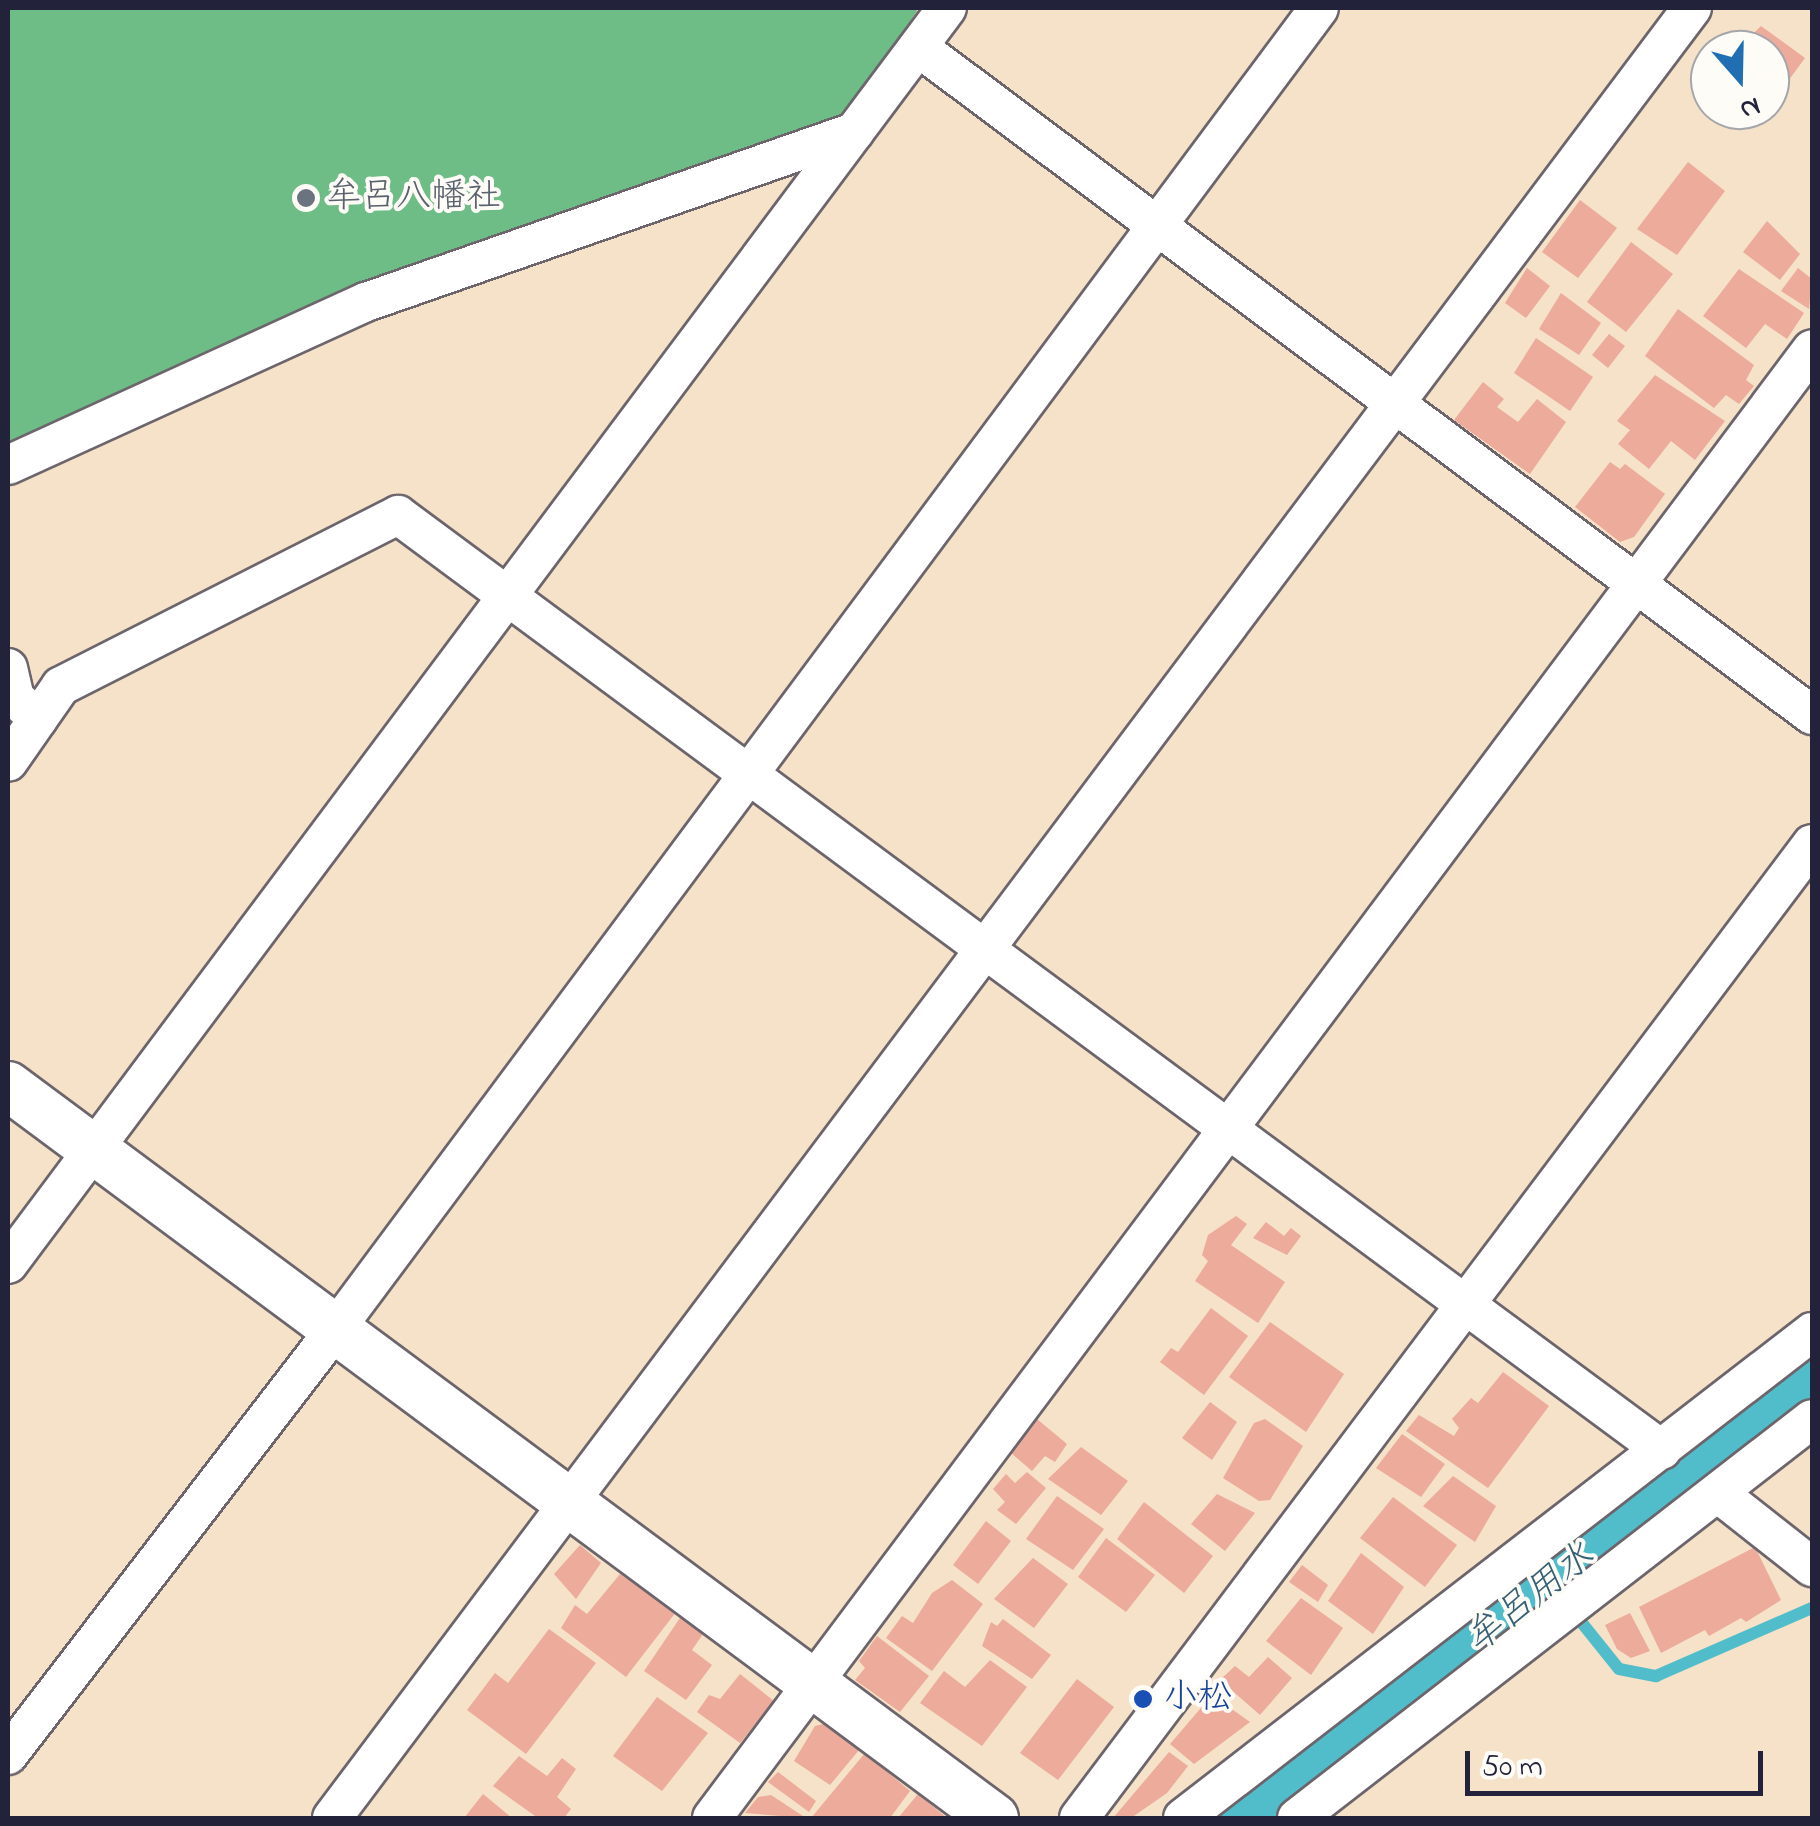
<!DOCTYPE html>
<html>
<head>
<meta charset="utf-8">
<style>
	body { margin:0 }
	#map { position:relative; width:1820px; height:1826px; overflow:hidden; background:#f5e2c8; font-family:"Indie Flower","Klee One",sans-serif }
	div>[style] { position:absolute }
	.forest>* { inset:0; background:#6ebc86 }
	.stream>* { height:12px; margin:-6px; padding:0 6px; transform-origin:6px; border-radius:6px; background:#51bdcb }
	.river>* { height:72px; margin:-36px; padding:0 36px; transform-origin:36px; border-radius:36px; background:#51bdcb }
	.building>* { inset:0; background:#ecab9b }
	.roads { filter:drop-shadow(2px 0 #6c656c) drop-shadow(-2px 0 #6c656c) drop-shadow(0 2px #6c656c) drop-shadow(0 -2px #6c656c) }
	.minor>* { height:38px; margin:-19px; padding:0 19px; transform-origin:19px; border-radius:19px; background:#fff }
	.tertiary>* { height:48px; margin:-24px; padding:0 24px; transform-origin:24px; border-radius:24px; background:#fff }
	.dots>* { width:28px; height:28px; translate:-50% -50%; box-sizing:border-box; border:5px solid #fdfcf7; border-radius:50% }
	span { translate:-50% -50%; white-space:nowrap; text-align:center; line-height:1.15; -webkit-text-stroke:8px #fdfcf7; paint-order:stroke }
	.worship-label { font-size:35px; color:#5b616d }
	.left { translate:0 -50%; text-align:left }
	.transit-label { font-size:35px; color:#164399 }
	.water-label { font-size:38px; color:#356075; font-style:italic }
	.frame { position:absolute; inset:0; border:10px solid #22223b; pointer-events:none }
	.north { position:absolute; left:1690px; top:30px; width:100px; height:100px; box-sizing:border-box; background:#fdfcf7; border:2px solid #a5a5ac; border-radius:50%; rotate:160deg; font-size:28px; font-weight:700; line-height:40px; text-align:center; color:#22223b }
	.north::after { content:''; display:block; margin:auto; width:35px; height:45px; background:#1f6fb2; clip-path:polygon(50% 0,100% 100%,50% 72%,0 100%) }
	.scale { position:absolute; left:1465px; top:1751px; width:298px; height:45px; box-sizing:border-box; border:5px solid #22223b; border-top:0; padding-left:12px; font-size:30px; line-height:35px; white-space:nowrap; color:#22223b; -webkit-text-stroke:8px #fdfcf7; paint-order:stroke }
</style>
</head>
<body>
<div id="map">
	<div class="forest">
		<i style="clip-path:polygon(8px 8px,915px 8px,917px 11px,851px 111px,357px 286px,8px 446px)"></i>
	</div>
	<div class="stream">
		<i style="left:1578px;top:1618px;width:65px;rotate:51.2deg"></i>
		<i style="left:1619px;top:1669px;width:38px;rotate:11deg"></i>
		<i style="left:1656px;top:1676px;width:170px;rotate:-23.6deg"></i>
	</div>
	<div class="river">
		<i style="left:1250px;top:1818px;width:712px;rotate:-37.87deg"></i>
	</div>
	<div class="building">
		<i style="clip-path:polygon(1761px 26px,1805px 58px,1786px 84px,1770px 73px,1770px 50px,1736px 50px)"></i>
		<i style="clip-path:polygon(1770px 78px,1786px 91px,1759px 124px,1741px 110px,1770px 110px)"></i>
		<i style="clip-path:polygon(1688px 162px,1725px 191px,1677px 255px,1637px 229px)"></i>
		<i style="clip-path:polygon(1580px 200px,1617px 228px,1578px 278px,1542px 252px)"></i>
		<i style="clip-path:polygon(1767px 221px,1800px 254px,1780px 280px,1743px 252px)"></i>
		<i style="clip-path:polygon(1631px 242px,1673px 274px,1626px 332px,1587px 302px)"></i>
		<i style="clip-path:polygon(1527px 268px,1550px 286px,1526px 318px,1505px 303px)"></i>
		<i style="clip-path:polygon(1798px 268px,1812px 279px,1809px 309px,1781px 291px)"></i>
		<i style="clip-path:polygon(1739px 269px,1804px 313px,1787px 339px,1765px 324px,1746px 348px,1703px 316px)"></i>
		<i style="clip-path:polygon(1561px 293px,1601px 323px,1579px 355px,1539px 329px)"></i>
		<i style="clip-path:polygon(1678px 309px,1754px 365px,1746px 380px,1754px 386px,1739px 404px,1726px 395px,1714px 408px,1645px 356px)"></i>
		<i style="clip-path:polygon(1609px 334px,1625px 346px,1608px 368px,1592px 355px)"></i>
		<i style="clip-path:polygon(1536px 338px,1593px 377px,1570px 411px,1514px 373px)"></i>
		<i style="clip-path:polygon(1655px 375px,1725px 421px,1695px 460px,1671px 441px,1649px 469px,1618px 444px,1630px 430px,1617px 421px)"></i>
		<i style="clip-path:polygon(1483px 382px,1504px 399px,1497px 407px,1518px 422px,1537px 399px,1566px 422px,1530px 474px,1454px 420px)"></i>
		<i style="clip-path:polygon(1610px 462px,1620px 469px,1625px 464px,1665px 494px,1634px 537px,1620px 542px,1575px 507px)"></i>
		<i style="clip-path:polygon(1236px 1216px,1247px 1224px,1231px 1245px,1285px 1282px,1258px 1323px,1195px 1281px,1208px 1261px,1202px 1255px,1208px 1235px)"></i>
		<i style="clip-path:polygon(1266px 1222px,1284px 1236px,1291px 1228px,1301px 1236px,1287px 1255px,1253px 1238px)"></i>
		<i style="clip-path:polygon(1211px 1308px,1248px 1336px,1204px 1395px,1160px 1362px,1171px 1348px,1178px 1352px)"></i>
		<i style="clip-path:polygon(1270px 1322px,1344px 1374px,1306px 1432px,1229px 1377px)"></i>
		<i style="clip-path:polygon(1503px 1372px,1549px 1406px,1488px 1488px,1406px 1431px,1419px 1415px,1454px 1436px,1459px 1428px,1452px 1419px,1471px 1398px,1478px 1403px)"></i>
		<i style="clip-path:polygon(1210px 1402px,1237px 1422px,1212px 1460px,1182px 1438px)"></i>
		<i style="clip-path:polygon(1037px 1419px,1067px 1444px,1055px 1462px,1045px 1456px,1032px 1471px,1010px 1452px)"></i>
		<i style="clip-path:polygon(1265px 1419px,1303px 1446px,1270px 1500px,1259px 1501px,1223px 1478px,1254px 1423px)"></i>
		<i style="clip-path:polygon(1402px 1434px,1445px 1464px,1421px 1497px,1376px 1468px)"></i>
		<i style="clip-path:polygon(1081px 1447px,1128px 1481px,1101px 1515px,1048px 1479px)"></i>
		<i style="clip-path:polygon(1027px 1472px,1046px 1488px,1016px 1524px,997px 1510px,1005px 1502px,993px 1489px,1006px 1474px,1015px 1483px)"></i>
		<i style="clip-path:polygon(1453px 1476px,1496px 1506px,1475px 1542px,1423px 1506px)"></i>
		<i style="clip-path:polygon(1217px 1494px,1255px 1513px,1225px 1551px,1191px 1524px)"></i>
		<i style="clip-path:polygon(1057px 1496px,1104px 1529px,1073px 1570px,1026px 1539px)"></i>
		<i style="clip-path:polygon(1393px 1497px,1457px 1545px,1425px 1587px,1360px 1538px)"></i>
		<i style="clip-path:polygon(1144px 1502px,1213px 1556px,1184px 1593px,1117px 1539px)"></i>
		<i style="clip-path:polygon(986px 1521px,1011px 1541px,978px 1584px,953px 1565px)"></i>
		<i style="clip-path:polygon(1106px 1538px,1155px 1575px,1126px 1612px,1078px 1577px)"></i>
		<i style="clip-path:polygon(580px 1545px,601px 1563px,576px 1599px,554px 1574px)"></i>
		<i style="clip-path:polygon(1755px 1547px,1781px 1600px,1746px 1622px,1741px 1618px,1709px 1636px,1705px 1630px,1661px 1653px,1639px 1607px)"></i>
		<i style="clip-path:polygon(1361px 1553px,1404px 1587px,1373px 1634px,1328px 1601px)"></i>
		<i style="clip-path:polygon(1033px 1558px,1068px 1584px,1034px 1628px,994px 1599px)"></i>
		<i style="clip-path:polygon(1302px 1565px,1328px 1585px,1318px 1602px,1289px 1582px)"></i>
		<i style="clip-path:polygon(620px 1574px,676px 1612px,626px 1677px,561px 1628px,575px 1605px,587px 1614px)"></i>
		<i style="clip-path:polygon(952px 1580px,983px 1604px,932px 1671px,886px 1638px,902px 1616px,913px 1623px,932px 1593px)"></i>
		<i style="clip-path:polygon(1301px 1598px,1343px 1628px,1311px 1675px,1266px 1641px)"></i>
		<i style="clip-path:polygon(1630px 1613px,1650px 1651px,1631px 1658px,1617px 1649px,1605px 1625px)"></i>
		<i style="clip-path:polygon(682px 1615px,705px 1631px,692px 1650px,712px 1665px,686px 1700px,644px 1671px)"></i>
		<i style="clip-path:polygon(1003px 1619px,1051px 1655px,1032px 1679px,982px 1646px,991px 1622px,997px 1626px)"></i>
		<i style="clip-path:polygon(549px 1629px,596px 1663px,526px 1754px,467px 1710px,495px 1673px,508px 1683px)"></i>
		<i style="clip-path:polygon(877px 1636px,929px 1676px,900px 1712px,855px 1680px,865px 1668px,859px 1661px)"></i>
		<i style="clip-path:polygon(1268px 1657px,1292px 1678px,1260px 1715px,1220px 1680px,1235px 1666px,1249px 1677px)"></i>
		<i style="clip-path:polygon(990px 1660px,1027px 1687px,982px 1746px,920px 1703px,944px 1671px,965px 1687px)"></i>
		<i style="clip-path:polygon(740px 1674px,774px 1701px,740px 1743px,697px 1712px,709px 1695px,720px 1699px)"></i>
		<i style="clip-path:polygon(1077px 1679px,1114px 1707px,1058px 1780px,1020px 1753px)"></i>
		<i style="clip-path:polygon(1212px 1695px,1250px 1722px,1194px 1764px,1170px 1744px)"></i>
		<i style="clip-path:polygon(657px 1697px,708px 1733px,662px 1791px,613px 1756px)"></i>
		<i style="clip-path:polygon(823px 1724px,859px 1750px,830px 1785px,794px 1761px,815px 1726px)"></i>
		<i style="clip-path:polygon(1169px 1752px,1188px 1766px,1167px 1793px,1131px 1818px,1113px 1818px)"></i>
		<i style="clip-path:polygon(865px 1753px,910px 1791px,890px 1818px,811px 1818px)"></i>
		<i style="clip-path:polygon(519px 1756px,547px 1776px,562px 1758px,576px 1769px,557px 1797px,571px 1809px,564px 1818px,538px 1818px,493px 1786px)"></i>
		<i style="clip-path:polygon(778px 1772px,816px 1801px,809px 1812px,768px 1782px)"></i>
		<i style="clip-path:polygon(483px 1794px,512px 1818px,464px 1818px)"></i>
		<i style="clip-path:polygon(918px 1794px,947px 1818px,898px 1818px)"></i>
		<i style="clip-path:polygon(771px 1795px,806px 1818px,745px 1813px,758px 1797px)"></i>
	</div>
	<div class="roads">
		<div class="minor">
			<i style="left:918px;top:47px;width:1116px;rotate:36.77deg"></i>
			<i style="left:8px;top:465px;width:393px;rotate:-24.5deg"></i>
			<i style="left:366px;top:302px;width:517px;rotate:-19.21deg"></i>
			<i style="left:8px;top:668px;width:31px;rotate:77deg"></i>
			<i style="left:15px;top:698px;width:31px;rotate:42deg"></i>
			<i style="left:38px;top:719px;width:52px;rotate:124.9deg"></i>
			<i style="left:38px;top:719px;width:40px;rotate:-55.1deg"></i>
			<i style="left:61px;top:686px;width:378px;rotate:-26.9deg"></i>
			<i style="left:398px;top:515px;width:1572px;rotate:36.49deg"></i>
			<i style="left:8px;top:1264px;width:1568px;rotate:-53.22deg"></i>
			<i style="left:1718px;top:1493px;width:120px;rotate:38.2deg"></i>
			<i style="left:8px;top:1755px;width:540px;rotate:-52.45deg"></i>
			<i style="left:337px;top:1327px;width:1644px;rotate:-53.33deg"></i>
			<i style="left:332px;top:1818px;width:2264px;rotate:-53.08deg"></i>
			<i style="left:712px;top:1818px;width:1835px;rotate:-53.17deg"></i>
			<i style="left:1079px;top:1818px;width:1219px;rotate:-53.04deg"></i>
			<i style="left:1183px;top:1818px;width:795px;rotate:-37.69deg"></i>
			<i style="left:1297px;top:1818px;width:651px;rotate:-37.77deg"></i>
		</div>
		<div class="tertiary">
			<i style="left:8px;top:1086px;width:1228px;rotate:36.59deg"></i>
		</div>
	</div>
	<div class="dots">
		<i style="left:306px;top:198px;background:#6b7280"></i>
		<i style="left:1143px;top:1699px;background:#1a4fb4"></i>
	</div>
	<div class="worship-label">
		<span class="left" style="left:326px;top:198px">牟呂八幡社</span>
	</div>
	<div class="transit-label">
		<span class="left" style="left:1163px;top:1699px">小松</span>
	</div>
	<div class="water-label">
		<span style="left:1531px;top:1600px;rotate:-38deg">牟呂用水</span>
	</div>
	<div class="frame"></div>
	<div class="north">N</div>
	<div class="scale">50 m</div>
</div>
</body>
</html>
